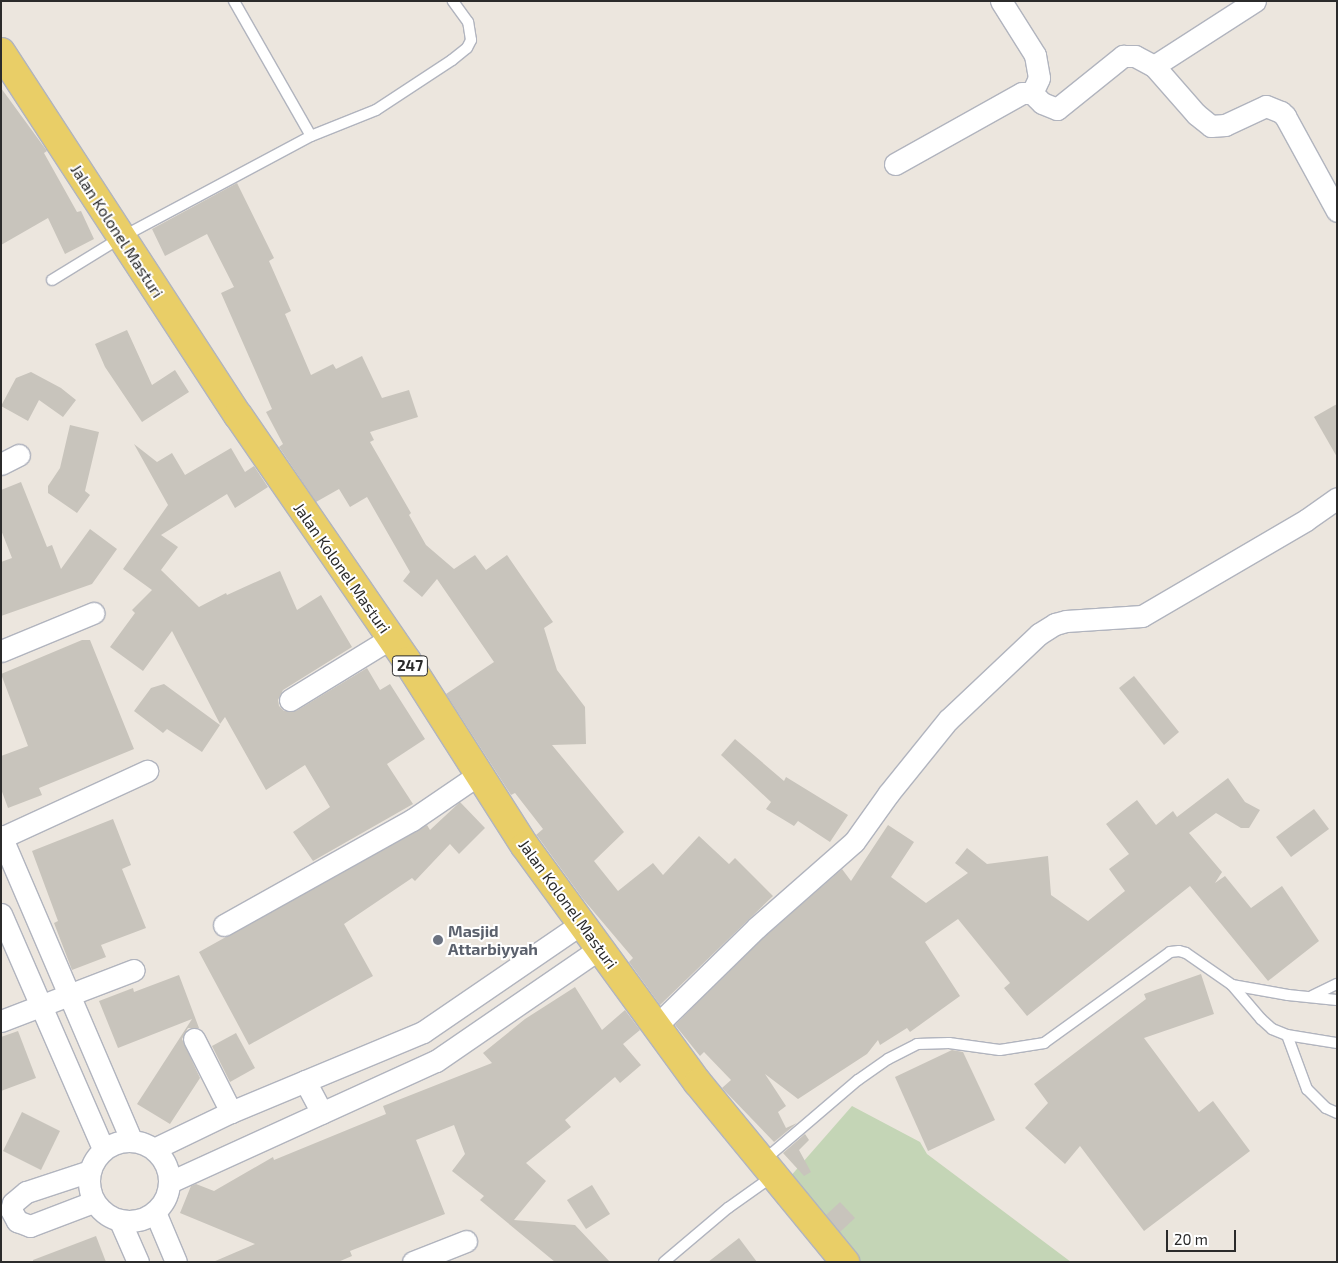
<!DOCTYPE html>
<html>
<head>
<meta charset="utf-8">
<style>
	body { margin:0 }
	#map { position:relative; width:1338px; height:1263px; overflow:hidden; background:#ece6de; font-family:"Exo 2",sans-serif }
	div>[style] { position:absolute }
	.cemetery>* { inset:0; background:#c4d5b6 }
	.building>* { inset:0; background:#c8c4bc }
	.roads { filter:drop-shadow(1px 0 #b1b4be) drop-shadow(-1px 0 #b1b4be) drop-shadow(0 1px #b1b4be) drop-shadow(0 -1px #b1b4be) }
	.lane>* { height:10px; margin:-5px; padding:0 5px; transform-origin:5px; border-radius:5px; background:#fff }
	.street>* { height:21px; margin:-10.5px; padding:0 10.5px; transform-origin:10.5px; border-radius:10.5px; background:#fff }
	.street>.ring { margin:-10.5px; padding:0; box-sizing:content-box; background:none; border:21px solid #fff; border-radius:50% }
	.primary>* { height:28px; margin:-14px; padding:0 14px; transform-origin:14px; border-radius:14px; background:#e9ce67 }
	.dots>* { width:14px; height:14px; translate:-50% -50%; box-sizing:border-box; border:2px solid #fff; border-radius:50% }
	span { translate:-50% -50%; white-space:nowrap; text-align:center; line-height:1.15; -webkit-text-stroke:4px #fff; paint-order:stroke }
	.shield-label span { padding:1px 4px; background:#fff; border:1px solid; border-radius:4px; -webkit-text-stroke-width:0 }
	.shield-label { font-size:15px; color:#2b2b2b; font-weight:700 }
	.street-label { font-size:16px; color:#2b2b2b }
	.worship-label { font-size:16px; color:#5b616d; font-weight:700 }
	.left { translate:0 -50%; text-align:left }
	.frame { position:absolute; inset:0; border:2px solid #2b2b2b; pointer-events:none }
	.scale { position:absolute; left:1166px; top:1230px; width:70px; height:22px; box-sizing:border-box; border:2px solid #2b2b2b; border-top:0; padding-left:6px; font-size:15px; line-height:18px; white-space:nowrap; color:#2b2b2b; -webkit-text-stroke:4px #fff; paint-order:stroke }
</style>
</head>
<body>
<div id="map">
	<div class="cemetery">
		<i style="clip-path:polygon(852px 1106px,920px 1142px,927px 1154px,1071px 1262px,861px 1262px,789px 1178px)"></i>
	</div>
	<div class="building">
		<i style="clip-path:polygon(1px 88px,47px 151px,44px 153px,77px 212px,81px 211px,94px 239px,65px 254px,48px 218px,1px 245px)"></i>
		<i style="clip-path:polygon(237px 183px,274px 258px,269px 261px,291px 311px,285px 314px,311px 375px,333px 364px,336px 369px,362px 356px,382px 398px,409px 390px,418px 417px,370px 432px,374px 440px,370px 442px,411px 513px,409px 515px,426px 545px,454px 569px,475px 555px,486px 570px,507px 555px,553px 622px,544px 628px,557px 670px,585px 707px,586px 744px,552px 745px,624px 832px,594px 861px,618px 891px,653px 863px,663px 875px,699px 836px,729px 864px,735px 858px,773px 896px,660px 1005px,629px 962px,633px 958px,583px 899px,538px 837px,536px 835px,543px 829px,515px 793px,511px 795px,446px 694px,494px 662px,437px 579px,422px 597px,403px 581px,410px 572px,367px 497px,350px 507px,339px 489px,316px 502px,279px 447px,283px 444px,266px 412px,272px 409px,221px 293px,234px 287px,207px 234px,165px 256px,152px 229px)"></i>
		<i style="clip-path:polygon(127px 330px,152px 385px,175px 370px,189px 392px,142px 422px,105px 367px,95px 344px)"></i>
		<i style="clip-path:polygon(31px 372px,61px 388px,76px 400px,63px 417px,39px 400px,28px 421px,1px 406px,16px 378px)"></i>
		<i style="clip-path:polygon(1337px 404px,1337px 457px,1314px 417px)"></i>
		<i style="clip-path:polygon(70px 425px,99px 432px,85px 491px,90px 495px,77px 513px,48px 493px,48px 486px,60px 468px)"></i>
		<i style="clip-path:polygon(134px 444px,157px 462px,172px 453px,185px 475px,231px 448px,245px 472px,254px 466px,268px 487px,235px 508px,227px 494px,161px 535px,178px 547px,161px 570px,199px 607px,226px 593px,227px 595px,280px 571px,297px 610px,321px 595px,352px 647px,283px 690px,278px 700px,279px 706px,284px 711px,296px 711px,367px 668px,380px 690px,390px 684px,425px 739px,387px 764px,413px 804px,313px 861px,293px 832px,330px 807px,305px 765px,266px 790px,225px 717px,220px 724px,172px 631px,143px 671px,110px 647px,135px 613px,132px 610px,152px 590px,123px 569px,168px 505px)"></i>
		<i style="clip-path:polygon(21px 482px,47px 547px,52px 545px,61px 569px,90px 529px,117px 549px,92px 584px,1px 616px,1px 562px,12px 558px,1px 530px,1px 490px)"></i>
		<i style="clip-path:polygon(82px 640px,90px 640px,134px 749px,39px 788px,42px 795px,8px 808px,1px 789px,1px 756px,28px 746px,1px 674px)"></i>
		<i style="clip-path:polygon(1134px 676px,1179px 732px,1164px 745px,1119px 688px)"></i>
		<i style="clip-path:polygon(164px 684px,220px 725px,202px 752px,167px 729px,163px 733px,134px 711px,151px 688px)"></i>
		<i style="clip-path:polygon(735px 739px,784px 781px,786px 777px,848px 815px,830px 842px,798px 821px,794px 826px,766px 809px,771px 802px,721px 755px)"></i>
		<i style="clip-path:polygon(1228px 778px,1245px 802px,1260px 810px,1249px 828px,1241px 828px,1216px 813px,1189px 833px,1222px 872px,1215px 883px,1225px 876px,1251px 908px,1282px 886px,1319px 941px,1268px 981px,1190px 886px,1027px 1016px,1004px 988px,1010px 983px,958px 919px,925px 942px,960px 996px,910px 1032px,907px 1028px,880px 1045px,878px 1040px,867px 1054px,798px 1099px,765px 1074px,786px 1106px,778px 1112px,786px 1128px,797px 1123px,774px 1142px,722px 1088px,731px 1080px,704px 1052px,700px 1056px,675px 1025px,764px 937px,842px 869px,851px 881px,888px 825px,914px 842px,891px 877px,926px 903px,968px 873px,955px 863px,967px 848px,987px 864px,1048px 856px,1051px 895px,1088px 921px,1125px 891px,1109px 869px,1129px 854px,1106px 824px,1137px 800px,1156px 825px,1173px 811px,1177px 817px)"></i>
		<i style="clip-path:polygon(460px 802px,485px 828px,459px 854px,450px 844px,415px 881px,412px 878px,344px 924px,373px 976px,249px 1045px,199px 952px,427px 825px,430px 830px)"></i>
		<i style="clip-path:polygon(1314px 809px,1329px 829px,1291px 857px,1276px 837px)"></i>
		<i style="clip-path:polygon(113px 819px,131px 865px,122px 869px,146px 928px,101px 945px,106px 957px,72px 970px,54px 923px,58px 921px,32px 851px)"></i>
		<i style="clip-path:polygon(1201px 974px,1214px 1014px,1144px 1038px,1199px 1112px,1213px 1101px,1250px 1151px,1144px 1231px,1080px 1146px,1065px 1164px,1025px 1128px,1048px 1103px,1034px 1084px,1146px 999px,1144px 994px)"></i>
		<i style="clip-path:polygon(179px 975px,199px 1028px,188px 1028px,182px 1039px,200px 1078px,170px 1124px,137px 1104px,192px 1019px,118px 1048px,99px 1001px,133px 988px,134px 992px)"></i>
		<i style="clip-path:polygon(575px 987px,602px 1030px,625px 1010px,640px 1030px,623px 1044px,641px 1065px,620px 1083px,615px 1077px,565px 1120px,571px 1127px,526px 1163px,546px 1181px,514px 1220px,575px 1225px,610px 1262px,555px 1262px,480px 1200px,484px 1196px,452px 1171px,465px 1154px,454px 1125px,416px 1140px,445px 1214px,350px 1251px,352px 1256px,338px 1262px,213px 1262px,255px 1244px,180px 1213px,191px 1186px,196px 1184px,214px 1191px,273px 1157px,274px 1160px,386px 1114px,383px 1106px,492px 1063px,483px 1053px,525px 1019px)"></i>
		<i style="clip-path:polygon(18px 1031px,36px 1078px,1px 1091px,1px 1037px)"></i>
		<i style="clip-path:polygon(236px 1033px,255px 1068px,230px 1082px,212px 1046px)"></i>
		<i style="clip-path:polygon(952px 1050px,963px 1052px,995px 1120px,928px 1151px,895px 1077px)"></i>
		<i style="clip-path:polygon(22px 1112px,60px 1131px,41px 1170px,3px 1151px)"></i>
		<i style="clip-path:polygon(805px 1134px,809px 1140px,799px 1150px,811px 1172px,804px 1176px,783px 1153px)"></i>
		<i style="clip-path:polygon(592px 1185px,610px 1214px,586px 1229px,567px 1200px)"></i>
		<i style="clip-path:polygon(840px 1202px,855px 1218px,840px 1232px,826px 1215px)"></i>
		<i style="clip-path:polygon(96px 1236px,106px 1262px,33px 1262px,33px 1260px)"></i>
		<i style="clip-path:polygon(739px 1238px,757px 1262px,708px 1262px)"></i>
	</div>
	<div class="roads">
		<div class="lane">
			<i style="left:234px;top:1px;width:155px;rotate:60.3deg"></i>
			<i style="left:52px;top:280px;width:82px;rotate:-31.6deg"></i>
			<i style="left:122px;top:237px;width:214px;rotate:-28.1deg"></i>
			<i style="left:311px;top:136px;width:70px;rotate:-21.8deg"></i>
			<i style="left:376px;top:110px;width:91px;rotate:-33.3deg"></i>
			<i style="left:452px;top:60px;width:19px;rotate:-39deg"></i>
			<i style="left:467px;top:48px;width:9px;rotate:-63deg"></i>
			<i style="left:471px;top:40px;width:18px;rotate:-99deg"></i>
			<i style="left:468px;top:22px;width:26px;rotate:-126deg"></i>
			<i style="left:1232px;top:985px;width:45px;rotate:49.5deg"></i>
			<i style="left:1261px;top:1019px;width:15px;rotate:42deg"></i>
			<i style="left:1272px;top:1029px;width:16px;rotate:22deg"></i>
			<i style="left:1287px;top:1035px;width:51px;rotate:9.1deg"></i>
			<i style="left:1312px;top:996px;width:28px;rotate:-26deg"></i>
			<i style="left:1287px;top:1035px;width:58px;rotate:69.7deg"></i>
			<i style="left:1307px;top:1089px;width:27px;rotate:45deg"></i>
			<i style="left:1326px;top:1108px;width:12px;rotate:24deg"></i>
			<i style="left:763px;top:1161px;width:125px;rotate:-40.5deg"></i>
			<i style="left:858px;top:1080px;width:37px;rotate:-35deg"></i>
			<i style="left:888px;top:1059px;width:33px;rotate:-27deg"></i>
			<i style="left:917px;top:1044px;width:32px;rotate:-2deg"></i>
			<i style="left:949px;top:1043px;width:51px;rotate:7.8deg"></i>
			<i style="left:1000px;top:1050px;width:45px;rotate:-9deg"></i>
			<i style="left:1044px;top:1043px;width:155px;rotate:-35.8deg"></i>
			<i style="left:1170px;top:952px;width:9px;rotate:-6deg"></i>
			<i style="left:1179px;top:951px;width:7px;rotate:16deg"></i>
			<i style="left:1186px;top:953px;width:56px;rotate:34.8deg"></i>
			<i style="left:1232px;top:985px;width:57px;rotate:10.1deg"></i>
			<i style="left:1288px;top:995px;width:49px;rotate:5.8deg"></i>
			<i style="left:664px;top:1262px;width:84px;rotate:-40.2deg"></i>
			<i style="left:728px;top:1208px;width:55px;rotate:-35.4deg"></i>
		</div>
		<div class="street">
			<i style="left:1001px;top:1px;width:64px;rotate:57.8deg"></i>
			<i style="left:1035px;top:55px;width:23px;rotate:80deg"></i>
			<i style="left:1039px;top:78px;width:17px;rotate:115deg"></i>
			<i style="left:1154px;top:66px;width:120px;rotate:-32.8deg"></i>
			<i style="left:895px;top:164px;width:145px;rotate:-29.2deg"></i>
			<i style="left:1022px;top:93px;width:10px"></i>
			<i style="left:1032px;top:93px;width:14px;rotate:45deg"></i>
			<i style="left:1042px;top:103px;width:16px;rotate:22deg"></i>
			<i style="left:1057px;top:109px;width:85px;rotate:-38.8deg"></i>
			<i style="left:1123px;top:56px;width:12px"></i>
			<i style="left:1135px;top:56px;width:21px;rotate:28deg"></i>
			<i style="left:1154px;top:66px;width:64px;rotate:48.8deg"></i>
			<i style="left:1196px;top:114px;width:19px;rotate:39deg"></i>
			<i style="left:1211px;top:126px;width:14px;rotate:-4deg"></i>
			<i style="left:1225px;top:125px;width:45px;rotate:-24.9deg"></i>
			<i style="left:1266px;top:106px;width:16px;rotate:22deg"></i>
			<i style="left:1281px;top:112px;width:6px;rotate:45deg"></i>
			<i style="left:1285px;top:116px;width:108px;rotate:61.3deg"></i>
			<i style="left:1px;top:464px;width:20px;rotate:-27deg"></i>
			<i style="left:1px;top:651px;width:100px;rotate:-22.4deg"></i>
			<i style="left:290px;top:700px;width:119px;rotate:-31.5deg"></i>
			<i style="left:1px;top:836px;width:330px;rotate:66.8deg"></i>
			<i style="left:1px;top:838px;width:161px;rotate:-24.7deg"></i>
			<i style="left:1px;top:914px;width:256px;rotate:66.5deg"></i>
			<i style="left:224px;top:925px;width:215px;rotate:-29.2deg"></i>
			<i style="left:412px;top:820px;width:80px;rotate:-34.3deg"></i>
			<i style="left:1px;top:1021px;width:142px;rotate:-21deg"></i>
			<i style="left:656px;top:1026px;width:140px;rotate:-44.4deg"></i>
			<i style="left:756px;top:928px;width:130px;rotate:-41.3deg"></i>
			<i style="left:854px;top:842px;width:60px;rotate:-54.5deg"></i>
			<i style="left:889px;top:793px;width:94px;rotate:-51.1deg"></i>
			<i style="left:948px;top:720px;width:125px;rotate:-43.4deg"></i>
			<i style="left:1039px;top:634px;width:19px;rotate:-32deg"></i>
			<i style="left:1055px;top:624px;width:11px;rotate:-15deg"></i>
			<i style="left:1066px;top:621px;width:76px;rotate:-3.8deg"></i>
			<i style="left:1142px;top:616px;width:190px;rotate:-30.3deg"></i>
			<i style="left:1306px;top:520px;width:38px;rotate:-35deg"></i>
			<i style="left:194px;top:1039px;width:82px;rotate:63.1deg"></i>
			<i style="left:305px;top:1081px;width:36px;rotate:62deg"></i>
			<i class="ring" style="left:89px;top:1141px;width:59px;height:59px"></i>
			<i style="left:154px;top:1149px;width:85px;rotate:-25.7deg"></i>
			<i style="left:231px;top:1112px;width:208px;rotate:-22.6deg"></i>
			<i style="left:423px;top:1032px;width:191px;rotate:-34.4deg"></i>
			<i style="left:90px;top:1171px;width:67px;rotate:161.8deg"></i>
			<i style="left:26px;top:1192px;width:17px;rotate:140deg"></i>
			<i style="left:13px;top:1203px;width:7px;rotate:106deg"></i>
			<i style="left:11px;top:1210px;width:13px;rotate:61deg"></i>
			<i style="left:17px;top:1221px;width:14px;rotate:21deg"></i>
			<i style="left:30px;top:1226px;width:67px;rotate:-20.9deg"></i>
			<i style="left:170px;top:1182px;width:292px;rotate:-24.5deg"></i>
			<i style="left:436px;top:1061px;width:198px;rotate:-34.5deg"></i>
			<i style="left:155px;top:1212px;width:54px;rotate:67.2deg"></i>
			<i style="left:120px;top:1221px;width:45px;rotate:66.3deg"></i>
			<i style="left:413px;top:1262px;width:57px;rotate:-21.6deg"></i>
		</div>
		<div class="primary">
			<i style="left:1px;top:52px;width:434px;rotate:56.9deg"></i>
			<i style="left:238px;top:415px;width:298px;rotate:55.5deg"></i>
			<i style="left:407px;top:661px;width:219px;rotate:57.5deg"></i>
			<i style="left:525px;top:846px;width:293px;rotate:53.9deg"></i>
			<i style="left:698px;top:1083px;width:232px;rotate:50.6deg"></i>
		</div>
	</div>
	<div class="dots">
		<i style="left:438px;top:940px;background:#6b7280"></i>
	</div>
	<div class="shield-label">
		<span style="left:410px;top:666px">247</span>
	</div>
	<div class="street-label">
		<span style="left:117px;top:231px;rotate:57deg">Jalan Kolonel Masturi</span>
		<span style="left:342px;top:568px;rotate:55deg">Jalan Kolonel Masturi</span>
		<span style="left:568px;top:904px;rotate:54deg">Jalan Kolonel Masturi</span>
	</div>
	<div class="worship-label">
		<span class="left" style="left:448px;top:940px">Masjid<br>Attarbiyyah</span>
	</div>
	<div class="frame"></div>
	<div class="scale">20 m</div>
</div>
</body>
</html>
